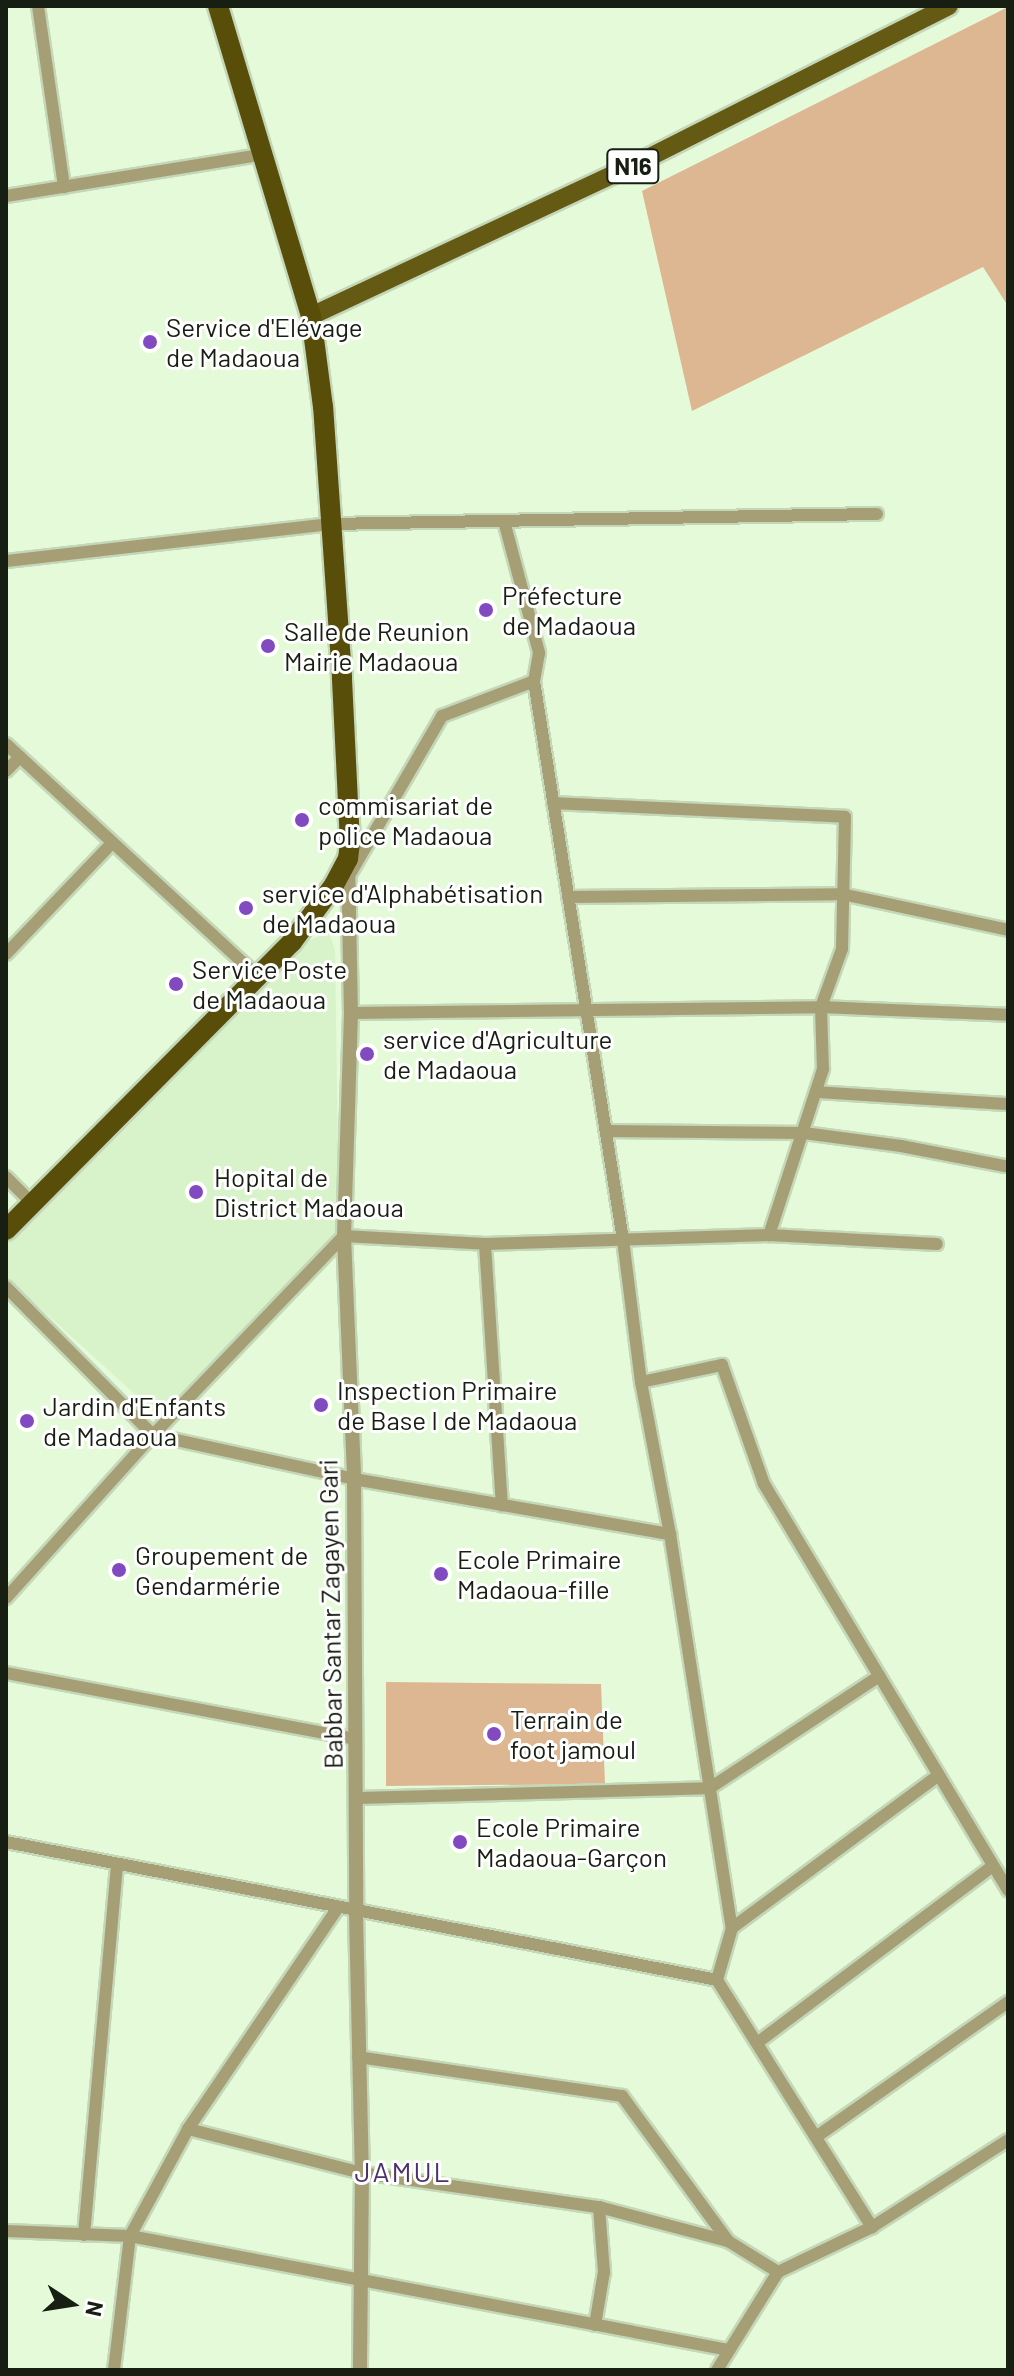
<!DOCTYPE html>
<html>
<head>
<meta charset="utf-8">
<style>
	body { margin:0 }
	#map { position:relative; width:1014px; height:2376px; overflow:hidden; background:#e5fad8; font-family:Barlow,sans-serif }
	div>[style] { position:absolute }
	.built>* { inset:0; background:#d8f2c9 }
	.green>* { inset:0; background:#ddb791 }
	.roads { filter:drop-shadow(2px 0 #c4d7b8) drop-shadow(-2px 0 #c4d7b8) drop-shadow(0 2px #c4d7b8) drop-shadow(0 -2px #c4d7b8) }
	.minor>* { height:12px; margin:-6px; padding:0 6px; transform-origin:6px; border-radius:6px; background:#a69f75 }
	.tertiary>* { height:14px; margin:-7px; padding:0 7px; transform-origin:7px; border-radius:7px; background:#a69f75 }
	.primary>* { height:18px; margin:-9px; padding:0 9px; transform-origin:9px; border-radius:9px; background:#655a13 }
	.trunk>* { height:20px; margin:-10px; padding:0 10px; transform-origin:10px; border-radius:10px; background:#584e0a }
	.dots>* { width:22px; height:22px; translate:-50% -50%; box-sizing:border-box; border:4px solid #fff; border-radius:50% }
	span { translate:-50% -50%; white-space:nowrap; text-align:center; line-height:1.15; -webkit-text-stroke:6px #fff; paint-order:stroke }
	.shield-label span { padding:2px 6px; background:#fff; border:2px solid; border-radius:6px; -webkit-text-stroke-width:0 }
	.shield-label { font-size:24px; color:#171e12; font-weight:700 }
	.poi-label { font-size:26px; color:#171e12 }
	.left { translate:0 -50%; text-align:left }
	.street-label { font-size:26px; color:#171e12 }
	.neighbourhood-label { font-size:28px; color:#4c326d; letter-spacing:2px }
	.frame { position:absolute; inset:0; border:8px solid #171e12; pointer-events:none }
	.north { position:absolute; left:32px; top:2264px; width:80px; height:80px; -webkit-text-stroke:6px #fff; paint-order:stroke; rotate:102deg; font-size:22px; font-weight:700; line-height:32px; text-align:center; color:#171e12 }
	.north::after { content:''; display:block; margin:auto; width:28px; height:36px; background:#171e12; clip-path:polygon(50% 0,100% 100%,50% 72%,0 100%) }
</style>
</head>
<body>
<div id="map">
	<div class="built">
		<i style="clip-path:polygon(329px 933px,335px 950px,339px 1230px,159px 1416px,6px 1277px,6px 1241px,301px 943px)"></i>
	</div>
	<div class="green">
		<i style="clip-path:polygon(1008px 7px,1008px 306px,983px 267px,692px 411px,642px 191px)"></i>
		<i style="clip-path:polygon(386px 1682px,601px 1684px,605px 1784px,386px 1786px)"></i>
	</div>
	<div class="roads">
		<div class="minor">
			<i style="left:38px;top:6px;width:183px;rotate:81.8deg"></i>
			<i style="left:6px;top:196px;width:261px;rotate:-9.2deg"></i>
			<i style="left:504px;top:521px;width:137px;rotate:75.1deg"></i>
			<i style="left:539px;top:653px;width:28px;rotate:100deg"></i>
			<i style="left:534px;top:681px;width:566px;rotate:80.95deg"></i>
			<i style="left:623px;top:1240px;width:143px;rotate:82.8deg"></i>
			<i style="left:641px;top:1382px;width:155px;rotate:79.2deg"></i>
			<i style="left:670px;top:1534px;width:399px;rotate:81.1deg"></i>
			<i style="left:732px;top:1928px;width:54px;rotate:106.1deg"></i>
			<i style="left:6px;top:561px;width:325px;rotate:-6.5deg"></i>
			<i style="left:329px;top:524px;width:548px;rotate:-1.05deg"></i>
			<i style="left:6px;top:744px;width:340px;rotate:42.7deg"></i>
			<i style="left:6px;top:771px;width:20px;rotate:-45deg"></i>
			<i style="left:553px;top:803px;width:292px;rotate:2.7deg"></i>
			<i style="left:845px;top:817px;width:132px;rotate:91.3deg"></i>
			<i style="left:842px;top:949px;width:62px;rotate:109.9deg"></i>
			<i style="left:821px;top:1007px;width:62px;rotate:88.2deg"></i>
			<i style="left:823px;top:1069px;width:175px;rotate:108deg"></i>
			<i style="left:350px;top:874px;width:183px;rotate:-59.8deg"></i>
			<i style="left:442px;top:716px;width:98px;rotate:-20.8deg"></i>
			<i style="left:568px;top:897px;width:274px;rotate:-0.6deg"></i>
			<i style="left:842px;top:894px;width:170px;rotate:12.2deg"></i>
			<i style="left:6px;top:954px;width:153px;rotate:-46.3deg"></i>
			<i style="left:351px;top:1013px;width:470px;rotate:-0.7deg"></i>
			<i style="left:821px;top:1007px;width:187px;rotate:2.4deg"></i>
			<i style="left:816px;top:1092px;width:192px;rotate:3.6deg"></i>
			<i style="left:606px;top:1131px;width:198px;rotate:0.6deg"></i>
			<i style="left:804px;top:1133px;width:98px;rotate:7.6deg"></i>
			<i style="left:901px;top:1146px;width:106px;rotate:10.9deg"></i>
			<i style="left:6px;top:1177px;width:37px;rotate:45deg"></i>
			<i style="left:485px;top:1244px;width:262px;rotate:86.3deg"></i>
			<i style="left:6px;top:1287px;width:209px;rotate:45.2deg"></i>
			<i style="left:153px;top:1435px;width:206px;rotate:12.3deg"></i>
			<i style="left:354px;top:1479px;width:321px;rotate:9.9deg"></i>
			<i style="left:641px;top:1382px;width:83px;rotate:-11.9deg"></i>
			<i style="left:722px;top:1365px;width:126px;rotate:70.6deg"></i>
			<i style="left:764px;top:1484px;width:474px;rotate:59deg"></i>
			<i style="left:6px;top:1598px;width:219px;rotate:-48deg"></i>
			<i style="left:153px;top:1435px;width:276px;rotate:-46.2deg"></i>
			<i style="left:344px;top:1236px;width:141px;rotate:3.2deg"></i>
			<i style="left:485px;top:1244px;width:284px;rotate:-1.8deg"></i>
			<i style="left:769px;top:1235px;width:168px;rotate:3.1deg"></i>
			<i style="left:6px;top:1673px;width:356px;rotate:10.7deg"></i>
			<i style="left:356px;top:1798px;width:354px;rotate:-1.6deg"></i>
			<i style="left:710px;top:1788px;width:203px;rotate:-33.5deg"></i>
			<i style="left:6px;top:1842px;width:724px;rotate:10.98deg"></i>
			<i style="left:717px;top:1980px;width:292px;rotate:57.9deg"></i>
			<i style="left:732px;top:1928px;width:257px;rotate:-36.5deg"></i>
			<i style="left:757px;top:2043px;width:295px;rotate:-36.9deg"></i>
			<i style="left:358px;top:2057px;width:267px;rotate:8.4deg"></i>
			<i style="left:622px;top:2096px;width:180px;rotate:53.8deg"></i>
			<i style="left:188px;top:2129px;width:179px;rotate:14.2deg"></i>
			<i style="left:362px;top:2173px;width:239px;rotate:8.2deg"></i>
			<i style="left:599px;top:2207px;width:133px;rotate:14.8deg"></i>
			<i style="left:728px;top:2241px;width:59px;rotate:31.8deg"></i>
			<i style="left:816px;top:2137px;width:235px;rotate:-35.1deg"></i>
			<i style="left:6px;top:2231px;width:124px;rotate:2.3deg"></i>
			<i style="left:130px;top:2236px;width:610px;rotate:10.78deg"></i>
			<i style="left:84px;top:2235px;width:372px;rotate:-84.9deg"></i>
			<i style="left:595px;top:2325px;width:54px;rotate:-80.4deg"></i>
			<i style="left:604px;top:2272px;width:65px;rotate:-94.4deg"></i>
			<i style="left:114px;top:2370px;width:135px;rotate:-83.2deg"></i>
			<i style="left:130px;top:2236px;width:122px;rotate:-61.5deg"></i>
			<i style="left:188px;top:2129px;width:266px;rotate:-55.9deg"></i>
			<i style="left:717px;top:2370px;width:115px;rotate:-58.1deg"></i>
			<i style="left:778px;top:2272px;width:104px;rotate:-25.6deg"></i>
			<i style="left:872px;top:2227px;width:161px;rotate:-32.6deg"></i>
		</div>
		<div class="tertiary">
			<i style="left:348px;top:859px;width:154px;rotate:88.9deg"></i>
			<i style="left:351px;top:1013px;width:223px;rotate:91.8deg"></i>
			<i style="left:344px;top:1236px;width:243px;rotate:87.6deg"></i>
			<i style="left:354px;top:1479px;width:434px;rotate:89.7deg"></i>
			<i style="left:356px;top:1913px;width:260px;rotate:88.7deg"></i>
			<i style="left:362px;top:2173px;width:197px;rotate:90.6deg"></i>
		</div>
		<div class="primary">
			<i style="left:311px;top:316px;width:363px;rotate:-25.1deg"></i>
			<i style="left:640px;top:162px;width:346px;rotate:-26.8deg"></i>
		</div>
		<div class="trunk">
			<i style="left:6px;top:1230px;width:406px;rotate:-45.2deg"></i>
			<i style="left:292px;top:942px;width:71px;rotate:-53.6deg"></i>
			<i style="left:334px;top:885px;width:30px;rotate:-62deg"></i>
			<i style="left:348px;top:859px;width:16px;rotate:-83deg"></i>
			<i style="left:350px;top:843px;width:166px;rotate:-92.8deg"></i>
			<i style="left:342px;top:677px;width:271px;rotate:-94deg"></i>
			<i style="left:323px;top:407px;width:92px;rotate:-97.5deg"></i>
			<i style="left:311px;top:316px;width:324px;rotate:-106.7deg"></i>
		</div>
	</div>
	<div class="dots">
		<i style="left:150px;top:342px;background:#824ac1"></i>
		<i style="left:486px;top:610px;background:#824ac1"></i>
		<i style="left:268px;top:646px;background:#824ac1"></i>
		<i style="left:302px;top:820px;background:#824ac1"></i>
		<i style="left:246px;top:908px;background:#824ac1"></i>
		<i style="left:176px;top:984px;background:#824ac1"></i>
		<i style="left:367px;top:1054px;background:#824ac1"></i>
		<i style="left:196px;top:1192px;background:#824ac1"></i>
		<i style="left:321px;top:1405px;background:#824ac1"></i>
		<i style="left:27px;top:1421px;background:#824ac1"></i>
		<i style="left:119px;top:1570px;background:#824ac1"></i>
		<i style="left:441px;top:1574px;background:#824ac1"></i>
		<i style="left:494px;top:1734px;background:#824ac1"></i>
		<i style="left:460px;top:1842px;background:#824ac1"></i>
	</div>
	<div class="shield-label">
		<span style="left:633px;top:166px">N16</span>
	</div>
	<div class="poi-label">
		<span class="left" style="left:166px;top:342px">Service d'Elévage<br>de Madaoua</span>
		<span class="left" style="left:502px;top:610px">Préfecture<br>de Madaoua</span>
		<span class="left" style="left:284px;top:646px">Salle de Reunion<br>Mairie Madaoua</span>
		<span class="left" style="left:318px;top:820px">commisariat de<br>police Madaoua</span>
		<span class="left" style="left:262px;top:908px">service d'Alphabétisation<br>de Madaoua</span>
		<span class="left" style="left:192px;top:984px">Service Poste<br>de Madaoua</span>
		<span class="left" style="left:383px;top:1054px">service d'Agriculture<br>de Madaoua</span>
		<span class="left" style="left:214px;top:1192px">Hopital de<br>District Madaoua</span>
		<span class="left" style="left:337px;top:1405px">Inspection Primaire<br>de Base I de Madaoua</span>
		<span class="left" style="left:43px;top:1421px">Jardin d'Enfants<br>de Madaoua</span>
		<span class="left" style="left:135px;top:1570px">Groupement de<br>Gendarmérie</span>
		<span class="left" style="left:457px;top:1574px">Ecole Primaire<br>Madaoua-fille</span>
		<span class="left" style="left:510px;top:1734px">Terrain de<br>foot jamoul</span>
		<span class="left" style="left:476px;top:1842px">Ecole Primaire<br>Madaoua-Garçon</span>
	</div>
	<div class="street-label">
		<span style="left:330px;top:1614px;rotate:-91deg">Babbar Santar Zagayen Gari</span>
	</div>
	<div class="neighbourhood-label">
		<span style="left:403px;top:2171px">JAMUL</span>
	</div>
	<div class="frame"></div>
	<div class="north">N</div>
</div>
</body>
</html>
